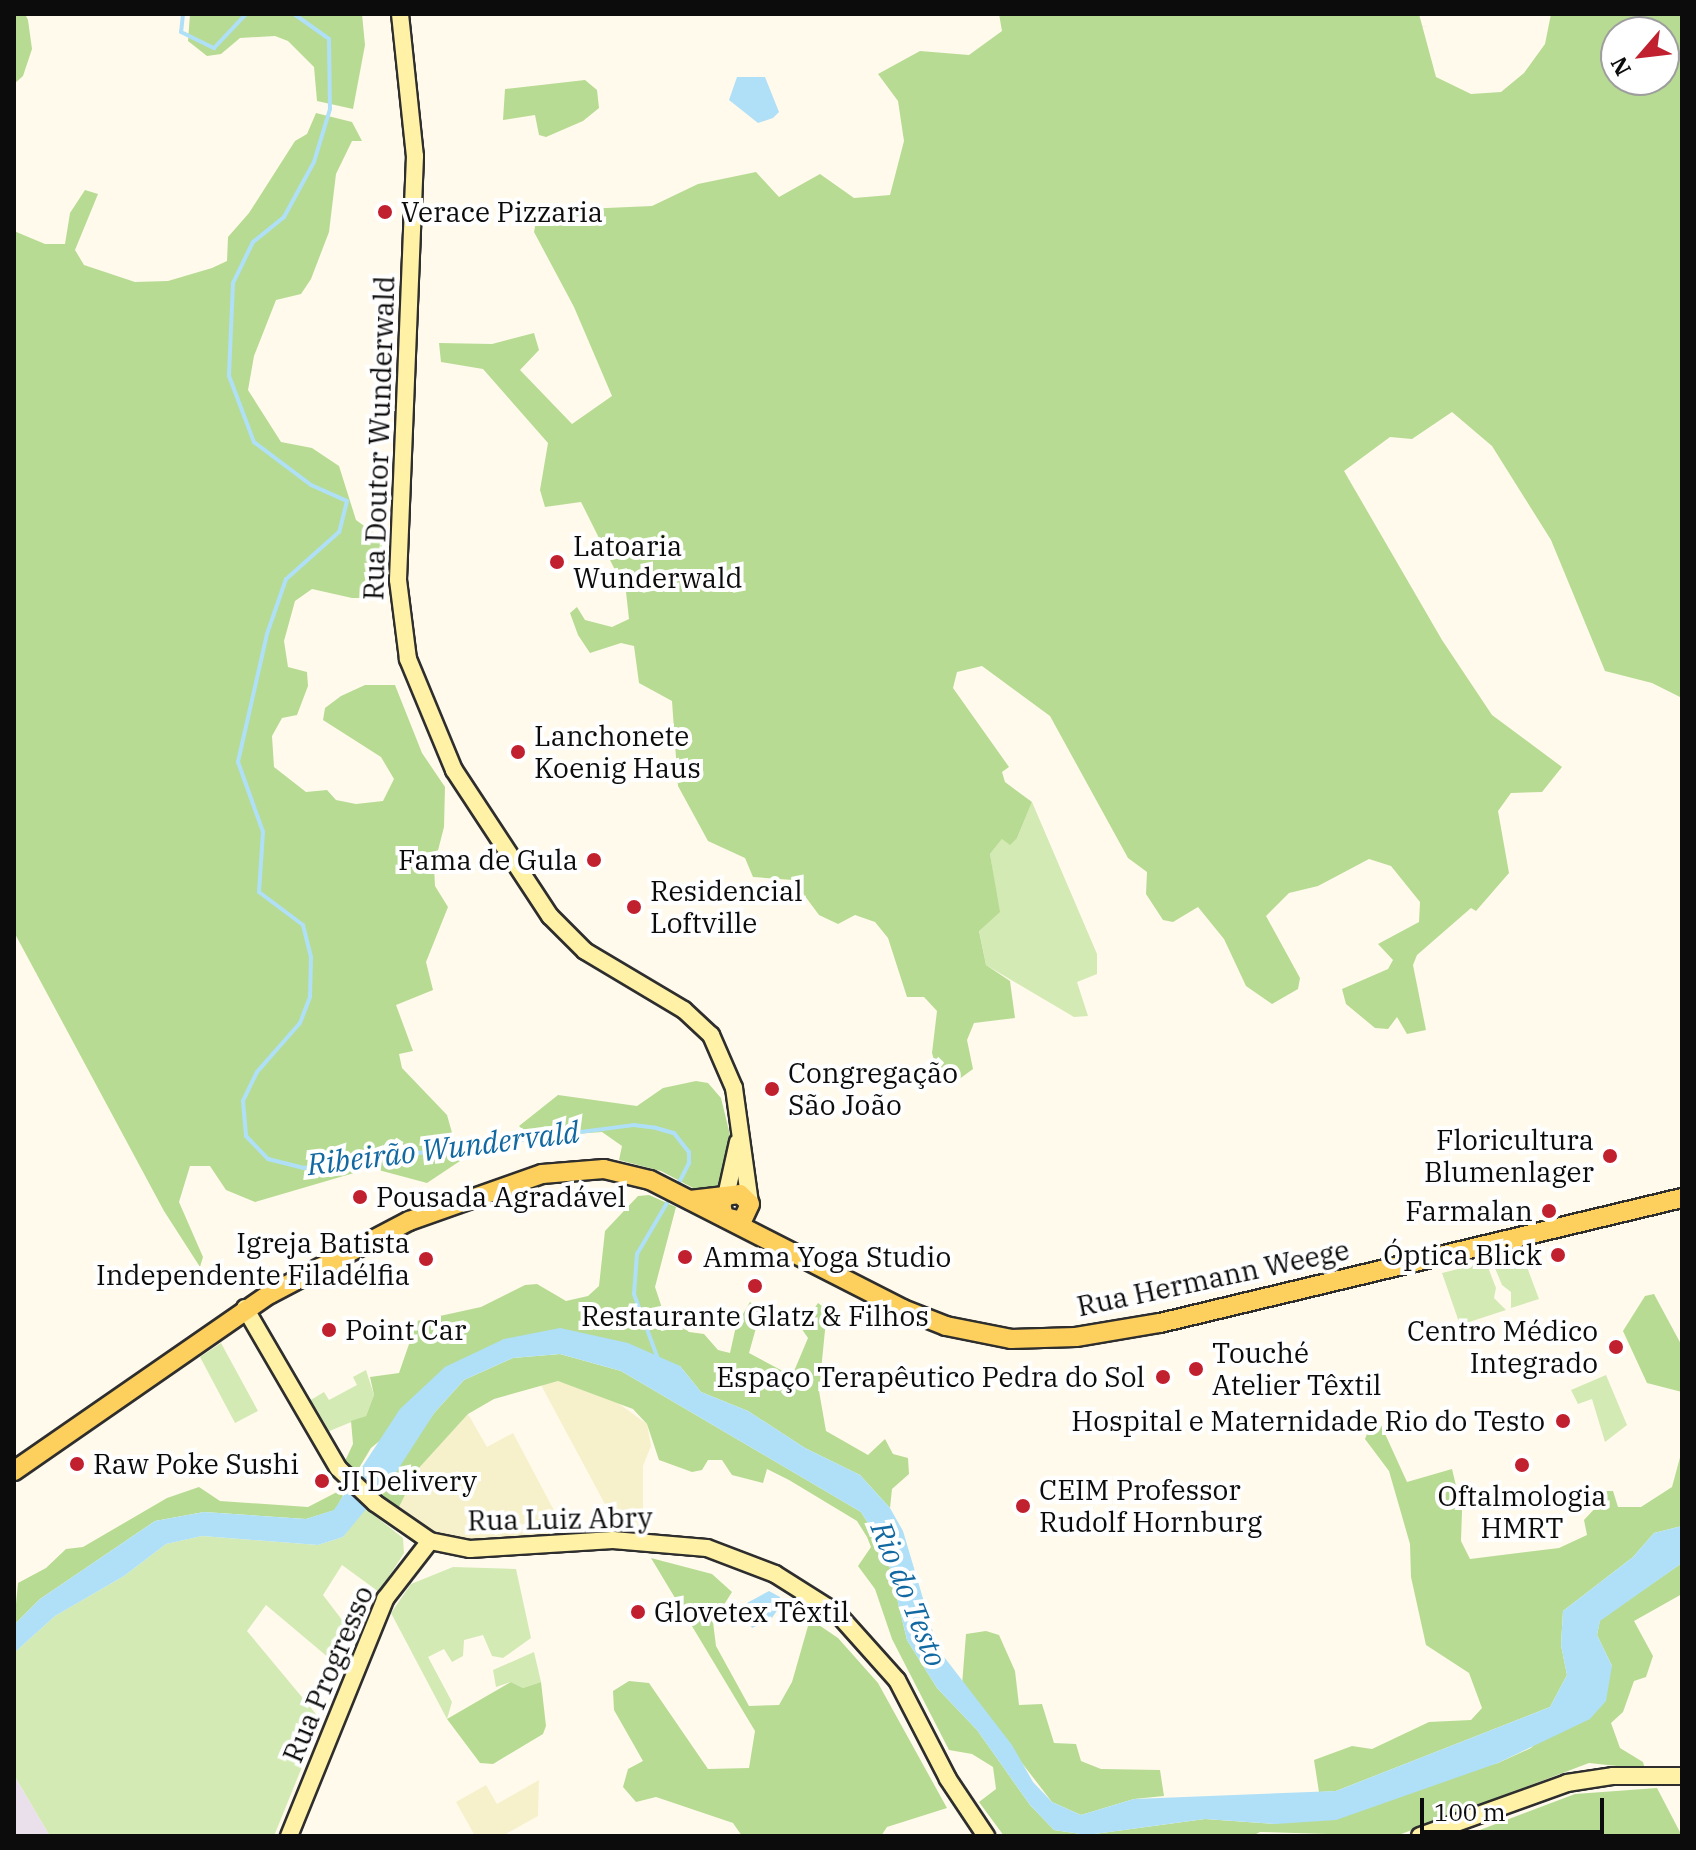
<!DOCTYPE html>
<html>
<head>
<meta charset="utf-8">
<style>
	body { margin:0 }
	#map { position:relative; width:1696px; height:1850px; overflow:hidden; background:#fffaec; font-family:"IBM Plex Serif",serif }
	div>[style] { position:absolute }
	.industrial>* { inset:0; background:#eae0ec }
	.farmland>* { inset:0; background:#f6f0cb }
	.green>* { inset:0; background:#d3eab5 }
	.forest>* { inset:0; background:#b7db93 }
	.water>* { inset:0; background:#afe0f8 }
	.stream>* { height:4px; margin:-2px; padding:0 2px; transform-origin:2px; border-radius:2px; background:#afe0f8 }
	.roads { filter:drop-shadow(2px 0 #2e2e2e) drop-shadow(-2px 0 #2e2e2e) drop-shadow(0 2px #2e2e2e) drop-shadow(0 -2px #2e2e2e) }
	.secondary>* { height:16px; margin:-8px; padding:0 8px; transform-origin:8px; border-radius:8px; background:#fff2a7 }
	.primary>* { height:18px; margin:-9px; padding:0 9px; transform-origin:9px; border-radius:9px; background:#fdd05e }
	.dots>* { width:22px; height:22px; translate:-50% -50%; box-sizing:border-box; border:4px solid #fff; border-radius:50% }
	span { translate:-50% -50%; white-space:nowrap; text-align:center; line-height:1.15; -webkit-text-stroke:8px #fff; paint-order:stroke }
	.poi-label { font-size:28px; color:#0c0c0c }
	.left { translate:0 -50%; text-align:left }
	.right { translate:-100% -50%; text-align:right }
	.street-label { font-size:28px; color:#0c0c0c }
	.water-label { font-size:30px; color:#1269a2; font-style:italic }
	.frame { position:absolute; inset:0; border:16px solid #0c0c0c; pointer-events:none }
	.north { position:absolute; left:1600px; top:16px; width:80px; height:80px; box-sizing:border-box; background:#fff; border:2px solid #9e9e9e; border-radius:50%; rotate:242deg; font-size:22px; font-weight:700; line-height:32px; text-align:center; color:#0c0c0c }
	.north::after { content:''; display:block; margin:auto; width:28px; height:36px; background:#c1202f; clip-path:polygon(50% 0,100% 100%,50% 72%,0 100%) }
	.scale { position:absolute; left:1420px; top:1798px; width:184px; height:36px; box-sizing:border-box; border:4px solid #0c0c0c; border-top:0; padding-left:10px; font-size:24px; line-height:28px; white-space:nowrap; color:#0c0c0c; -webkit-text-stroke:6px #fff; paint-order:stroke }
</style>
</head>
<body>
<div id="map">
	<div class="industrial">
		<i style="clip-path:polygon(14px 1775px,50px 1836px,14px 1836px)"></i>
	</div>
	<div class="farmland">
		<i style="clip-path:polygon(558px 1381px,611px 1398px,647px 1424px,651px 1446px,643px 1466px,643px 1532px,620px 1532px,541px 1385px)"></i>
		<i style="clip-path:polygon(468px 1414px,487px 1447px,513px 1433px,566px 1533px,472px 1540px,434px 1532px,397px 1511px,418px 1469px)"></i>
		<i style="clip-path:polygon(539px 1780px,538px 1816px,502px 1836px,475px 1836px,456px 1802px,486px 1785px,497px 1804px)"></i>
	</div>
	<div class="green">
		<i style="clip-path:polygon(1032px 802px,1097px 954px,1097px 974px,1077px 982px,1088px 1016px,1074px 1017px,986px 965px,979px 930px,999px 912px,990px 854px,1002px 839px,1017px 838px)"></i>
		<i style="clip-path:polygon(1514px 1255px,1524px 1259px,1539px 1299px,1511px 1308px,1511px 1292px,1502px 1285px,1492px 1261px)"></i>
		<i style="clip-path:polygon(1486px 1262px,1496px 1288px,1494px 1298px,1506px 1310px,1460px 1325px,1442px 1273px)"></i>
		<i style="clip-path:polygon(221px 1343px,258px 1411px,235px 1423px,200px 1357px)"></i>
		<i style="clip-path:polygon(366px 1370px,374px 1395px,366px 1416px,327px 1432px,309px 1401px,324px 1392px,329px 1400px,357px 1385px,353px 1377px)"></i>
		<i style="clip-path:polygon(1606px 1375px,1627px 1425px,1605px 1442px,1592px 1399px,1578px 1404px,1571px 1390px)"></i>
		<i style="clip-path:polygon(365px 1508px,403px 1538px,404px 1553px,379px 1592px,342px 1565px,323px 1595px,355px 1637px,342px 1669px,266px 1605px,247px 1631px,321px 1720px,274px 1836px,50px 1836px,14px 1775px,14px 1653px,55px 1616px,124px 1576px,166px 1544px,202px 1536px,318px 1545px,343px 1537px)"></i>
		<i style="clip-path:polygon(453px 1567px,516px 1569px,531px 1638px,503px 1658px,492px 1656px,483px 1635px,464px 1640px,463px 1656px,452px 1662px,444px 1649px,428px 1657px,452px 1702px,447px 1719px,391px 1613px,411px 1584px)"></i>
		<i style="clip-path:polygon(534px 1652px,541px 1682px,523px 1688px,511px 1682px,496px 1687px,493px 1670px)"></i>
	</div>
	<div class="forest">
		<i style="clip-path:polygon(14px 14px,25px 14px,28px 20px,32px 49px,23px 76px,14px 84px)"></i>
		<i style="clip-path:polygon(190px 14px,362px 14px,365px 45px,353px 109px,317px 101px,314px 67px,288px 41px,275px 36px,240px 38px,221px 54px,207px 56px,188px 41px)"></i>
		<i style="clip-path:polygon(evenodd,999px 14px,1419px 14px,1436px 77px,1471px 94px,1501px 92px,1524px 73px,1545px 44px,1551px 14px,1682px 14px,1682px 698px,1652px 683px,1605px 671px,1551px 540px,1492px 446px,1452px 412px,1412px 439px,1390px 437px,1344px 471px,1442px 640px,1492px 715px,1562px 767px,1542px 792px,1511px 793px,1498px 811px,1509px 873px,1476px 911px,1471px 908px,1417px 955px,1413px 965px,1426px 1030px,1407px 1034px,1397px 1017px,1388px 1029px,1375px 1028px,1346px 1004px,1342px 989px,1388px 969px,1393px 960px,1378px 944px,1419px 922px,1420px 902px,1391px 866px,1369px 859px,1318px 886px,1289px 893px,1266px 916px,1300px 978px,1298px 989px,1272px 1004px,1246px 986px,1224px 939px,1198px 907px,1173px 922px,1163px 920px,1146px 894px,1147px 872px,1128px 858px,1050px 716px,982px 666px,957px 672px,953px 688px,1009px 767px,1002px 772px,1005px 782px,1032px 802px,1017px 838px,1010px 845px,1002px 839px,990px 854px,1000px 912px,979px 931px,986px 965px,1010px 981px,1015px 1018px,974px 1023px,967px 1040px,973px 1069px,958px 1080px,938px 1073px,932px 1053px,937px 1011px,924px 997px,907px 997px,888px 938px,875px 922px,855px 915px,838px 924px,819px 915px,793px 880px,753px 877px,745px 858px,708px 841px,678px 786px,672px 701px,639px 683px,634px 646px,621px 643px,590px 653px,578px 635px,570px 613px,577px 607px,585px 620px,612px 627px,629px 619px,626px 592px,581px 502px,545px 507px,540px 490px,548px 443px,483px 369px,441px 362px,439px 343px,492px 344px,534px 333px,539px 350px,520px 370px,572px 424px,612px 396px,574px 307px,534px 232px,538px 211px,652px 206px,698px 184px,756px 172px,779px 197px,820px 174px,854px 198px,890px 195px,904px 141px,898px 101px,878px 74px,920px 51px,969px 55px,1002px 31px,999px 14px,1616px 32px,1664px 32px,1664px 80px,1616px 80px,1616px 32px)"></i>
		<i style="clip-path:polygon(585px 80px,597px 90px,599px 108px,583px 121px,546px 137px,539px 135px,535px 115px,503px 120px,505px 89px)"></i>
		<i style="clip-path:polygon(316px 113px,352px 122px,362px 141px,352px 141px,336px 174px,329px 232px,311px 279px,301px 294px,276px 300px,254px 356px,248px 390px,281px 442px,312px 448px,339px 466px,356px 520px,382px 539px,382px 598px,352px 598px,312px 589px,295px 601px,284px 641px,288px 667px,307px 672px,308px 686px,297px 715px,282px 718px,272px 736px,274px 767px,306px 792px,327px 790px,336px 800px,356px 804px,383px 801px,394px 779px,381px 757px,323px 720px,325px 708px,341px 696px,365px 685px,395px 685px,422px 753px,445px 787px,444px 827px,434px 866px,435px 886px,448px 907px,426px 962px,433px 990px,396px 1005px,413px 1051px,399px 1054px,402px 1068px,447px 1115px,460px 1161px,427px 1183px,371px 1168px,255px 1202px,226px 1190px,210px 1166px,190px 1166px,179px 1202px,203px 1257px,200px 1267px,164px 1211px,14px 932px,14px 231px,45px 244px,65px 244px,70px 213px,85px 190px,98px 194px,75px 250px,84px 265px,135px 282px,168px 281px,212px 268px,227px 261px,228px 237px,249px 213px,295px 141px,307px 134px)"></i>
		<i style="clip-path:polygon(696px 1081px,708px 1083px,721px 1098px,730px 1135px,727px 1171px,717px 1189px,695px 1189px,661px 1171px,619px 1160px,622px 1146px,602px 1132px,531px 1137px,519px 1126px,558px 1095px,637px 1106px,663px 1088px)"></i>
		<i style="clip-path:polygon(649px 1195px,676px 1207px,655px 1287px,663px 1311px,689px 1332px,704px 1334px,718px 1350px,730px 1353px,736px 1326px,750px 1302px,761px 1310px,749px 1353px,792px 1376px,808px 1338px,801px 1328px,818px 1303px,827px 1310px,819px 1391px,826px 1431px,868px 1455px,885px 1439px,893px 1454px,908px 1458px,909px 1474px,892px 1489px,890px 1508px,860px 1475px,805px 1448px,748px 1411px,701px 1392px,680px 1366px,504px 1339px,371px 1448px,353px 1478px,345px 1461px,353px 1444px,351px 1421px,366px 1416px,374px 1395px,370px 1377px,399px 1373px,417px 1321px,481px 1307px,525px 1285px,537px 1284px,566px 1301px,588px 1296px,599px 1286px,605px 1231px,638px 1196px)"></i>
		<i style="clip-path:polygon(1654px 1294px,1682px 1346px,1682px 1392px,1647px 1383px,1623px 1331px,1645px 1296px)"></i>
		<i style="clip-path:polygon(560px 1354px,621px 1371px,861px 1512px,886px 1552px,907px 1640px,937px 1688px,977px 1730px,1030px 1805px,1054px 1830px,1087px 1835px,1205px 1819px,1275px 1824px,1498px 1763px,1531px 1748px,1612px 1666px,1597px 1635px,1600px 1620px,1682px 1563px,1682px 1594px,1634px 1621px,1653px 1656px,1646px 1677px,1634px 1681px,1623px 1712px,1611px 1723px,1620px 1748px,1643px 1762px,1645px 1769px,1589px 1763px,1396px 1836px,1260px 1832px,1252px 1836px,1004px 1836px,979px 1802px,996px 1789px,993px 1767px,972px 1754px,949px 1750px,892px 1639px,875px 1589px,858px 1566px,871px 1547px,867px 1537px,857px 1521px,789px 1480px,767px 1469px,763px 1483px,732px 1475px,722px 1460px,708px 1460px,702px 1470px,692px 1472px,659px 1460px,647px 1424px,633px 1409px,558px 1381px,494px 1399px,468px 1414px,418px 1469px,397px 1511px,375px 1496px,435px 1412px,464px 1380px,513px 1358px)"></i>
		<i style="clip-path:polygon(1372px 1421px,1381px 1425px,1407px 1482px,1452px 1469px,1462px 1511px,1461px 1541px,1470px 1559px,1559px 1548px,1587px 1535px,1584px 1520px,1600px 1503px,1596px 1491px,1613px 1491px,1618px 1507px,1641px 1507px,1672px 1487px,1682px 1450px,1682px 1526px,1654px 1533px,1633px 1557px,1563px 1611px,1561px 1645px,1567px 1675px,1550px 1707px,1336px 1791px,1319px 1792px,1314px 1760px,1352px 1746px,1372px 1749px,1429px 1722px,1471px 1720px,1482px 1708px,1469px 1673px,1426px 1645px,1411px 1577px,1410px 1544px,1389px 1471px,1365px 1439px)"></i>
		<i style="clip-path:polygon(199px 1487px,220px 1501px,308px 1507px,339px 1491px,343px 1496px,335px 1510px,306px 1519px,204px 1512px,155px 1521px,40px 1599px,14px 1625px,18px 1583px,46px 1568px,66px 1549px,83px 1547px,167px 1498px)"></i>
		<i style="clip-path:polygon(651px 1558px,712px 1574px,732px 1592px,713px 1622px,716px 1646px,749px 1706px,779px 1705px,792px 1682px,810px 1619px,838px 1638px,878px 1683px,947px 1808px,887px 1827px,881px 1836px,742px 1836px,733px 1823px,656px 1797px,636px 1802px,623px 1787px,628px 1769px,643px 1761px,614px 1710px,613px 1691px,629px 1681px,649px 1683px,708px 1769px,749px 1768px,755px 1731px)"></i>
		<i style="clip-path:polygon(986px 1631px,999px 1635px,1015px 1671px,1019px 1705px,1042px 1704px,1054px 1743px,1076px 1744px,1081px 1761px,1101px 1769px,1160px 1770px,1164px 1796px,1134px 1799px,1081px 1815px,1052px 1802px,962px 1685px,966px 1634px)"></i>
		<i style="clip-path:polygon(511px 1682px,523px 1688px,541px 1682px,546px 1726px,543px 1734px,493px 1764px,480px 1763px,447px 1719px)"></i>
		<i style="clip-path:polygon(1657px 1788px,1682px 1836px,1464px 1836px,1575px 1794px)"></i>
	</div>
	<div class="water">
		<i style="clip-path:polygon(737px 77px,765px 77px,779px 112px,773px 118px,758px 123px,729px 100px)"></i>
		<i style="clip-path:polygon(560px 1328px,628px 1343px,680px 1366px,701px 1392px,748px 1411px,805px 1448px,860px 1475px,890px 1508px,903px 1531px,938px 1649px,1012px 1745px,1033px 1782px,1052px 1802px,1081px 1815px,1134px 1799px,1336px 1791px,1550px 1707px,1567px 1675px,1561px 1645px,1563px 1611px,1633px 1557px,1654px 1533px,1682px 1526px,1682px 1563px,1600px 1621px,1597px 1635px,1612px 1666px,1606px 1701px,1590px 1719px,1498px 1763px,1336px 1820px,1275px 1824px,1205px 1819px,1087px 1835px,1054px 1830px,1030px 1805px,977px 1730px,937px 1688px,907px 1640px,886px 1552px,861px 1512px,621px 1371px,560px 1354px,513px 1358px,464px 1380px,435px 1412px,395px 1474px,343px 1537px,318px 1545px,202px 1536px,166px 1544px,124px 1576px,55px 1616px,14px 1653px,14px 1625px,40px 1599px,155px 1521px,204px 1512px,306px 1519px,334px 1510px,400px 1409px,445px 1367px,504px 1339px)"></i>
		<i style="clip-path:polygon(769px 1591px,780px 1597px,780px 1606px,772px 1618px,752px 1628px,744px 1614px,747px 1603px)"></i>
	</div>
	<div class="stream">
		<i style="left:183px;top:14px;width:18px;rotate:96deg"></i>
		<i style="left:181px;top:32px;width:37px;rotate:26deg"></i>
		<i style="left:214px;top:48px;width:47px;rotate:-46.7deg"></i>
		<i style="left:294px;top:14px;width:43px;rotate:35.5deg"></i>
		<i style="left:329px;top:39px;width:70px;rotate:89.2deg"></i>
		<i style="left:330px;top:109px;width:55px;rotate:106.8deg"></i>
		<i style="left:314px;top:162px;width:63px;rotate:118.6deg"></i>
		<i style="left:284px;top:217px;width:40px;rotate:141deg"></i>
		<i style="left:253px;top:242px;width:46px;rotate:116deg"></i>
		<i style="left:233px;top:283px;width:93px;rotate:92.5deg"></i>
		<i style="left:229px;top:376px;width:71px;rotate:69.3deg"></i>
		<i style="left:254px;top:442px;width:71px;rotate:37deg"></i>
		<i style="left:311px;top:485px;width:39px;rotate:24deg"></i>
		<i style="left:347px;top:501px;width:32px;rotate:104deg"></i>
		<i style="left:339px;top:532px;width:71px;rotate:138.4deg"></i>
		<i style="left:286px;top:579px;width:58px;rotate:109.1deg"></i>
		<i style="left:267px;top:634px;width:131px;rotate:102.8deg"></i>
		<i style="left:238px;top:762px;width:74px;rotate:70.3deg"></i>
		<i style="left:263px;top:832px;width:60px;rotate:93.8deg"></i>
		<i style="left:259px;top:892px;width:55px;rotate:36.9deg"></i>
		<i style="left:303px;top:925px;width:33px;rotate:76deg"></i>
		<i style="left:311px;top:957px;width:40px;rotate:91.4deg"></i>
		<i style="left:310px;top:997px;width:28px;rotate:111deg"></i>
		<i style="left:300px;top:1023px;width:65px;rotate:131.3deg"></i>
		<i style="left:257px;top:1072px;width:32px;rotate:116deg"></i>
		<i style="left:243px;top:1101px;width:35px;rotate:85deg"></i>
		<i style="left:246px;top:1136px;width:32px;rotate:46deg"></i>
		<i style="left:268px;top:1159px;width:36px;rotate:14deg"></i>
		<i style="left:303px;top:1168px;width:333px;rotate:-7.4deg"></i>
		<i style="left:633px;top:1125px;width:23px;rotate:7deg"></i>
		<i style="left:656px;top:1128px;width:19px;rotate:16deg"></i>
		<i style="left:674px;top:1133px;width:24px;rotate:52deg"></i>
		<i style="left:689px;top:1152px;width:11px;rotate:90deg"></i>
		<i style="left:689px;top:1163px;width:27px;rotate:117deg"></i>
		<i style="left:658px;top:1359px;width:69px;rotate:-110.3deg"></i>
		<i style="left:634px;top:1294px;width:40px;rotate:-85.7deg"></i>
		<i style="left:637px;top:1254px;width:65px;rotate:-59.5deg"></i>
	</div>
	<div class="roads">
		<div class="secondary">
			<i style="left:400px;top:14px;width:143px;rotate:84deg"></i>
			<i style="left:415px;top:156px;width:424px;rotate:92.3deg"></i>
			<i style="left:398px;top:580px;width:80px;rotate:82.8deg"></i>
			<i style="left:408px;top:659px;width:120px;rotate:67.5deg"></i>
			<i style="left:454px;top:770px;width:175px;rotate:56.7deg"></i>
			<i style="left:550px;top:916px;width:49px;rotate:45deg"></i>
			<i style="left:585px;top:951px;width:115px;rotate:30.8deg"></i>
			<i style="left:684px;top:1010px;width:37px;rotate:43deg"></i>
			<i style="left:711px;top:1035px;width:58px;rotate:66.5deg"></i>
			<i style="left:734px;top:1088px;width:117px;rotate:82.1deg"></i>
			<i style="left:726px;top:1196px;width:55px;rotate:-77.5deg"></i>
			<i style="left:245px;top:1308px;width:185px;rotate:59.8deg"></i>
			<i style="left:338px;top:1468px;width:51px;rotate:43.4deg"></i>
			<i style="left:375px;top:1503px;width:67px;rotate:34.6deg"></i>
			<i style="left:430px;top:1541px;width:41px;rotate:11.3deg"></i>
			<i style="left:470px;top:1549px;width:143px;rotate:-3.6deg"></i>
			<i style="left:613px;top:1540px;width:94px;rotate:4.9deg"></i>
			<i style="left:707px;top:1548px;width:73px;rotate:20.9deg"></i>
			<i style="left:775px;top:1574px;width:73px;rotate:32.2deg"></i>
			<i style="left:837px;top:1613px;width:90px;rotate:48.2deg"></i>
			<i style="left:897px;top:1680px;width:111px;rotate:62.7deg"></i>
			<i style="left:948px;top:1779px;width:69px;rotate:56.3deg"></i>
			<i style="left:289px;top:1836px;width:256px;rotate:-67.9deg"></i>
			<i style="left:385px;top:1599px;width:73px;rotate:-52.2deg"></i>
			<i style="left:1420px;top:1836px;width:156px;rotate:-19.8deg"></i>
			<i style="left:1567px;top:1783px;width:47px;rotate:-8.7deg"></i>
			<i style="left:1613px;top:1776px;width:69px"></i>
		</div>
		<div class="primary">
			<i style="left:690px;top:1200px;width:50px;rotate:-6.8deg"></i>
			<i style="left:740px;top:1194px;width:14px;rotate:45deg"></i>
			<i style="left:750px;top:1204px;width:19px;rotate:115deg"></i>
			<i style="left:742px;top:1221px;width:18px;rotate:-167deg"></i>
			<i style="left:724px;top:1217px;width:13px;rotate:-103deg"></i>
			<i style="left:721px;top:1204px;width:9px;rotate:-58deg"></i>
			<i style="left:14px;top:1471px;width:311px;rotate:-34.7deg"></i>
			<i style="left:270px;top:1294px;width:157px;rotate:-27.7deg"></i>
			<i style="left:409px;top:1221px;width:141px;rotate:-19.5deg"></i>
			<i style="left:542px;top:1174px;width:62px;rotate:-4.6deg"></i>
			<i style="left:604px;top:1169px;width:47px;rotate:13.4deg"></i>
			<i style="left:650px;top:1180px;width:284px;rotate:27deg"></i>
			<i style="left:903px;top:1309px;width:46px;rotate:21.6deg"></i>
			<i style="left:946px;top:1326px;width:66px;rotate:11.3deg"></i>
			<i style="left:1011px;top:1339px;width:65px;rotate:-1.8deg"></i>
			<i style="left:1076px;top:1337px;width:85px;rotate:-9.5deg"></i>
			<i style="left:1160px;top:1323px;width:537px;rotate:-13.47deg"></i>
		</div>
	</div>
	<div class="dots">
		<i style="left:385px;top:212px;background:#c1202f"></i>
		<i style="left:557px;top:562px;background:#c1202f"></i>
		<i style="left:518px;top:752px;background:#c1202f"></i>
		<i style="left:594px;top:860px;background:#c1202f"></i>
		<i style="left:634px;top:907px;background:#c1202f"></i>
		<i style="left:772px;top:1089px;background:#c1202f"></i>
		<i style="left:1610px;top:1156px;background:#c1202f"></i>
		<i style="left:360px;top:1197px;background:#c1202f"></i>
		<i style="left:1549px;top:1211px;background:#c1202f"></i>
		<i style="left:1558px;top:1255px;background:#c1202f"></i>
		<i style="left:685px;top:1257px;background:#c1202f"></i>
		<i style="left:426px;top:1259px;background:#c1202f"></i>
		<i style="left:755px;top:1286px;background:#c1202f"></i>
		<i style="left:329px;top:1330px;background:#c1202f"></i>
		<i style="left:1616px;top:1347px;background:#c1202f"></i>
		<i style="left:1196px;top:1369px;background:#c1202f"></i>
		<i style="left:1163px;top:1377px;background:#c1202f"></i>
		<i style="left:1563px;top:1421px;background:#c1202f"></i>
		<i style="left:77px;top:1464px;background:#c1202f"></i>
		<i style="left:1522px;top:1465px;background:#c1202f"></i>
		<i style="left:322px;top:1481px;background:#c1202f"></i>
		<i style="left:1023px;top:1506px;background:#c1202f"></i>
		<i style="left:638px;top:1612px;background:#c1202f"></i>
	</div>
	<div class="poi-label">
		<span class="left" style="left:401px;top:212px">Verace Pizzaria</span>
		<span class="left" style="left:573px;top:562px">Latoaria<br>Wunderwald</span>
		<span class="left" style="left:534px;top:752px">Lanchonete<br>Koenig Haus</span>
		<span class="right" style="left:578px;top:860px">Fama de Gula</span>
		<span class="left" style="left:650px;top:907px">Residencial<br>Loftville</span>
		<span class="left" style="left:788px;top:1089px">Congregação<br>São João</span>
		<span class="right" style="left:1594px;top:1156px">Floricultura<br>Blumenlager</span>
		<span class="left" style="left:376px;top:1197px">Pousada Agradável</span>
		<span class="right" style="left:1533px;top:1211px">Farmalan</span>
		<span class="right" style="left:410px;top:1259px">Igreja Batista<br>Independente Filadélfia</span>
		<span class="right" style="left:1542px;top:1255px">Óptica Blick</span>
		<span class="left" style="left:703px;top:1257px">Amma Yoga Studio</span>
		<span style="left:755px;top:1316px">Restaurante Glatz &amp; Filhos</span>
		<span class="left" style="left:345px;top:1330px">Point Car</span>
		<span class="right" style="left:1598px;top:1347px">Centro Médico<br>Integrado</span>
		<span class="left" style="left:1212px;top:1369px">Touché<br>Atelier Têxtil</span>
		<span class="right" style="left:1145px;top:1377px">Espaço Terapêutico Pedra do Sol</span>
		<span class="right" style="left:1545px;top:1421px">Hospital e Maternidade Rio do Testo</span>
		<span class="left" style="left:93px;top:1464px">Raw Poke Sushi</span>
		<span class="left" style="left:338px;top:1481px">JI Delivery</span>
		<span class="left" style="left:1039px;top:1506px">CEIM Professor<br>Rudolf Hornburg</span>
		<span style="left:1522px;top:1512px">Oftalmologia<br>HMRT</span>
		<span class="left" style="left:654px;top:1612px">Glovetex Têxtil</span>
	</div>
	<div class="street-label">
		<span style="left:379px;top:438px;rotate:-88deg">Rua Doutor Wunderwald</span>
		<span style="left:1213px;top:1278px;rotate:-12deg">Rua Hermann Weege</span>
		<span style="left:560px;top:1519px;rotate:-1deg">Rua Luiz Abry</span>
		<span style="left:328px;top:1674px;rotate:-67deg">Rua Progresso</span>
	</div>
	<div class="water-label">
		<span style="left:443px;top:1148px;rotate:-7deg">Ribeirão Wundervald</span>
		<span style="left:909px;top:1594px;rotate:68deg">Rio do Testo</span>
	</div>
	<div class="frame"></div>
	<div class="north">N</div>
	<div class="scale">100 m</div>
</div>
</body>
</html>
